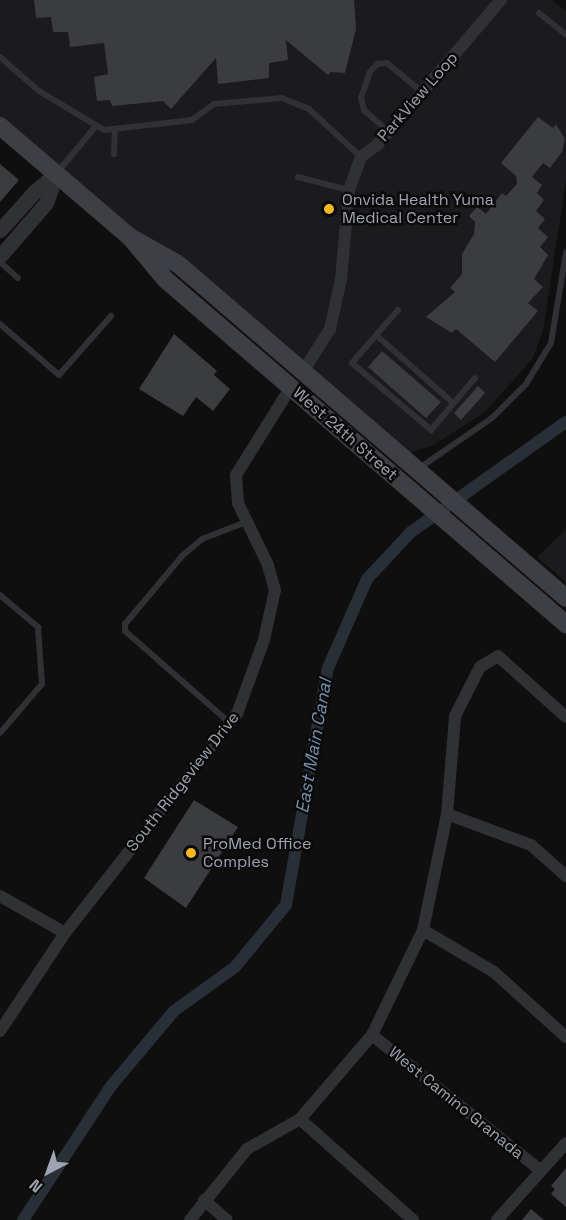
<!DOCTYPE html>
<html>
<head>
<meta charset="utf-8">
<style>
	body { margin:0 }
	#map { position:relative; width:566px; height:1220px; overflow:hidden; background:#0f0f10; font-family:"Space Grotesk",sans-serif }
	div>[style] { position:absolute }
	.built>* { inset:0; background:#1b1b1d }
	.canal>* { height:12px; margin:-6px; padding:0 6px; transform-origin:6px; border-radius:6px; background:#282f36 }
	.building>* { inset:0; background:#3b3c40 }
	.service>* { height:6px; margin:-3px; padding:0 3px; transform-origin:3px; border-radius:3px; background:#303135 }
	.minor>* { height:12px; margin:-6px; padding:0 6px; transform-origin:6px; border-radius:6px; background:#303135 }
	.tertiary>* { height:15px; margin:-7.5px; padding:0 7.5px; transform-origin:7.5px; border-radius:7.5px; background:#303135 }
	.secondary>* { height:18px; margin:-9px; padding:0 9px; transform-origin:9px; border-radius:9px; background:#3e3f45 }
	.dots>* { width:16px; height:16px; translate:-50% -50%; box-sizing:border-box; border:3px solid #0a0a0b; border-radius:50% }
	span { translate:-50% -50%; white-space:nowrap; text-align:center; line-height:1.15; -webkit-text-stroke:5px #0a0a0b; paint-order:stroke }
	.street-label { font-size:16px; color:#a0a4b2 }
	.poi-label { font-size:16px; color:#a0a4b2 }
	.left { translate:0 -50%; text-align:left }
	.water-label { font-size:18px; color:#7591ae; font-style:italic }
	.north { position:absolute; left:18px; top:1142px; width:60px; height:60px; -webkit-text-stroke:4px #0a0a0b; paint-order:stroke; rotate:221deg; font-size:16px; font-weight:700; line-height:24px; text-align:center; color:#a0a4b2 }
	.north::after { content:''; display:block; margin:auto; width:21px; height:27px; background:#a0a4b2; clip-path:polygon(50% 0,100% 100%,50% 72%,0 100%) }
</style>
</head>
<body>
<div id="map">
	<div class="built">
		<i style="clip-path:polygon(0 0,552px 0,566px 11px,566px 181px,543px 331px,533px 358px,485px 412px,432px 446px,400px 455px,0 126px)"></i>
		<i style="clip-path:polygon(566px 529px,566px 582px,537px 557px)"></i>
	</div>
	<div class="canal">
		<i style="left:23px;top:1220px;width:160px;rotate:-56.7deg"></i>
		<i style="left:111px;top:1086px;width:98px;rotate:-50deg"></i>
		<i style="left:174px;top:1011px;width:75px;rotate:-35.8deg"></i>
		<i style="left:235px;top:967px;width:80px;rotate:-50.6deg"></i>
		<i style="left:286px;top:905px;width:241px;rotate:-80deg"></i>
		<i style="left:328px;top:668px;width:97px;rotate:-66.3deg"></i>
		<i style="left:367px;top:579px;width:64px;rotate:-46.9deg"></i>
		<i style="left:411px;top:532px;width:190px;rotate:-35.4deg"></i>
	</div>
	<div class="building">
		<i style="clip-path:polygon(34px 0,354px 0,356px 29px,345px 73px,331px 72px,328px 75px,286px 40px,288px 60px,269px 63px,269px 78px,218px 84px,216px 58px,171px 109px,163px 101px,112px 106px,110px 100px,97px 101px,94px 77px,108px 74px,104px 43px,70px 47px,68px 32px,53px 32px,51px 17px,36px 18px)"></i>
		<i style="clip-path:polygon(538px 117px,553px 128px,556px 124px,565px 139px,562px 152px,550px 168px,543px 163px,532px 177px,542px 185px,537px 193px,544px 200px,536px 211px,545px 219px,538px 228px,548px 237px,540px 247px,548px 255px,534px 279px,543px 287px,528px 303px,538px 311px,495px 362px,456px 329px,452px 333px,426px 317px,455px 292px,450px 288px,462px 274px,462px 254px,474px 234px,475px 222px,469px 216px,477px 207px,486px 214px,502px 193px,506px 196px,517px 184px,516px 176px,501px 163px)"></i>
		<i style="clip-path:polygon(0 164px,19px 180px,0 202px)"></i>
		<i style="clip-path:polygon(174px 334px,217px 371px,214px 375px,230px 389px,213px 411px,196px 397px,183px 416px,139px 389px)"></i>
		<i style="clip-path:polygon(382px 351px,441px 402px,426px 418px,368px 367px)"></i>
		<i style="clip-path:polygon(478px 386px,485px 393px,461px 420px,454px 413px)"></i>
		<i style="clip-path:polygon(194px 800px,238px 827px,186px 908px,144px 878px)"></i>
		<i style="clip-path:polygon(566px 1168px,566px 1207px,551px 1194px,555px 1189px,551px 1186px)"></i>
		<i style="clip-path:polygon(531px 1209px,544px 1220px,522px 1220px)"></i>
	</div>
	<div class="service">
		<i style="left:539px;top:13px;width:35px;rotate:39deg"></i>
		<i style="left:0;top:57px;width:52px;rotate:41.1deg"></i>
		<i style="left:39px;top:91px;width:76px;rotate:31deg"></i>
		<i style="left:104px;top:130px;width:89px;rotate:-6.5deg"></i>
		<i style="left:192px;top:120px;width:27px;rotate:-36deg"></i>
		<i style="left:214px;top:104px;width:68px;rotate:-5deg"></i>
		<i style="left:282px;top:98px;width:29px;rotate:22deg"></i>
		<i style="left:309px;top:109px;width:71px;rotate:42.7deg"></i>
		<i style="left:389px;top:132px;width:33px;rotate:-139deg"></i>
		<i style="left:364px;top:110px;width:12px;rotate:-104deg"></i>
		<i style="left:361px;top:98px;width:28px;rotate:-71deg"></i>
		<i style="left:370px;top:72px;width:11px;rotate:-49deg"></i>
		<i style="left:377px;top:64px;width:10px;rotate:-6deg"></i>
		<i style="left:387px;top:63px;width:45px;rotate:39.6deg"></i>
		<i style="left:114px;top:154px;width:23px;rotate:-88deg"></i>
		<i style="left:57px;top:173px;width:60px;rotate:-50.4deg"></i>
		<i style="left:298px;top:177px;width:53px;rotate:14.3deg"></i>
		<i style="left:0;top:262px;width:24px;rotate:42deg"></i>
		<i style="left:398px;top:310px;width:70px;rotate:131deg"></i>
		<i style="left:352px;top:363px;width:104px;rotate:40.3deg"></i>
		<i style="left:431px;top:430px;width:68px;rotate:-49.8deg"></i>
		<i style="left:0;top:324px;width:78px;rotate:40.8deg"></i>
		<i style="left:59px;top:375px;width:79px;rotate:-48.6deg"></i>
		<i style="left:376px;top:335px;width:103px;rotate:41.4deg"></i>
		<i style="left:418px;top:469px;width:90px;rotate:-34.6deg"></i>
		<i style="left:492px;top:418px;width:48px;rotate:-45deg"></i>
		<i style="left:526px;top:384px;width:48px;rotate:-58.6deg"></i>
		<i style="left:551px;top:343px;width:92px;rotate:-80.6deg"></i>
		<i style="left:0;top:595px;width:50px;rotate:40.1deg"></i>
		<i style="left:38px;top:627px;width:57px;rotate:86deg"></i>
		<i style="left:42px;top:684px;width:65px;rotate:130.6deg"></i>
		<i style="left:231px;top:724px;width:141px;rotate:-138.7deg"></i>
		<i style="left:125px;top:631px;width:7px;rotate:-90deg"></i>
		<i style="left:125px;top:624px;width:89px;rotate:-50deg"></i>
		<i style="left:182px;top:556px;width:26px;rotate:-40deg"></i>
		<i style="left:202px;top:539px;width:47px;rotate:-21.1deg"></i>
	</div>
	<div class="minor">
		<i style="left:304px;top:370px;width:49px;rotate:-57.6deg"></i>
		<i style="left:330px;top:329px;width:51px;rotate:-77.6deg"></i>
		<i style="left:341px;top:279px;width:89px;rotate:-84.9deg"></i>
		<i style="left:349px;top:190px;width:35px;rotate:-70deg"></i>
		<i style="left:361px;top:157px;width:20px;rotate:-37deg"></i>
		<i style="left:377px;top:145px;width:191px;rotate:-49.5deg"></i>
		<i style="left:447px;top:814px;width:90px;rotate:20.3deg"></i>
		<i style="left:531px;top:845px;width:47px;rotate:41.5deg"></i>
		<i style="left:0;top:896px;width:75px;rotate:29.6deg"></i>
		<i style="left:423px;top:930px;width:82px;rotate:30.6deg"></i>
		<i style="left:494px;top:972px;width:97px;rotate:42.1deg"></i>
		<i style="left:0;top:1031px;width:118px;rotate:-56.4deg"></i>
		<i style="left:65px;top:933px;width:278px;rotate:-51.9deg"></i>
		<i style="left:237px;top:714px;width:79px;rotate:-70deg"></i>
		<i style="left:264px;top:640px;width:51px;rotate:-77.6deg"></i>
		<i style="left:275px;top:590px;width:26px;rotate:-106deg"></i>
		<i style="left:268px;top:565px;width:69px;rotate:-115.8deg"></i>
		<i style="left:238px;top:503px;width:28px;rotate:-94deg"></i>
		<i style="left:236px;top:475px;width:104px;rotate:-58deg"></i>
		<i style="left:372px;top:1035px;width:217px;rotate:38.8deg"></i>
		<i style="left:300px;top:1119px;width:152px;rotate:41.8deg"></i>
		<i style="left:204px;top:1200px;width:30px;rotate:41deg"></i>
		<i style="left:190px;top:1220px;width:91px;rotate:-51.2deg"></i>
		<i style="left:247px;top:1149px;width:61px;rotate:-29.5deg"></i>
		<i style="left:300px;top:1119px;width:111px;rotate:-49.4deg"></i>
		<i style="left:372px;top:1035px;width:117px;rotate:-64.1deg"></i>
		<i style="left:423px;top:930px;width:118px;rotate:-78.3deg"></i>
		<i style="left:447px;top:814px;width:98px;rotate:-85.3deg"></i>
		<i style="left:455px;top:716px;width:55px;rotate:-63deg"></i>
		<i style="left:480px;top:667px;width:21px;rotate:-31deg"></i>
		<i style="left:498px;top:656px;width:91px;rotate:41.9deg"></i>
		<i style="left:497px;top:1220px;width:103px;rotate:-48.1deg"></i>
	</div>
	<div class="tertiary">
		<i style="left:0;top:230px;width:54px;rotate:-48deg"></i>
		<i style="left:36px;top:190px;width:26px;rotate:-39deg"></i>
		<i style="left:0;top:256px;width:70px;rotate:-49deg"></i>
		<i style="left:46px;top:203px;width:31px;rotate:-71deg"></i>
	</div>
	<div class="secondary">
		<i style="left:0;top:126px;width:171px;rotate:40.5deg"></i>
		<i style="left:130px;top:237px;width:55px;rotate:29.4deg"></i>
		<i style="left:178px;top:264px;width:512px;rotate:40.72deg"></i>
		<i style="left:130px;top:237px;width:56px;rotate:50.1deg"></i>
		<i style="left:166px;top:280px;width:528px;rotate:40.7deg"></i>
	</div>
	<div class="dots">
		<i style="left:329px;top:209px;background:#f3b824"></i>
		<i style="left:191px;top:853px;background:#f3b824"></i>
	</div>
	<div class="street-label">
		<span style="left:418px;top:97px;rotate:-49deg">ParkView Loop</span>
		<span style="left:345px;top:434px;rotate:41deg">West 24th Street</span>
		<span style="left:183px;top:782px;rotate:-52deg">South Ridgeview Drive</span>
		<span style="left:456px;top:1103px;rotate:39deg">West Camino Granada</span>
	</div>
	<div class="poi-label">
		<span class="left" style="left:342px;top:209px">Onvida Health Yuma<br>Medical Center</span>
		<span class="left" style="left:203px;top:853px">ProMed Office<br>Comples</span>
	</div>
	<div class="water-label">
		<span style="left:314px;top:746px;rotate:-80deg">East Main Canal</span>
	</div>
	<div class="north">N</div>
</div>
</body>
</html>
